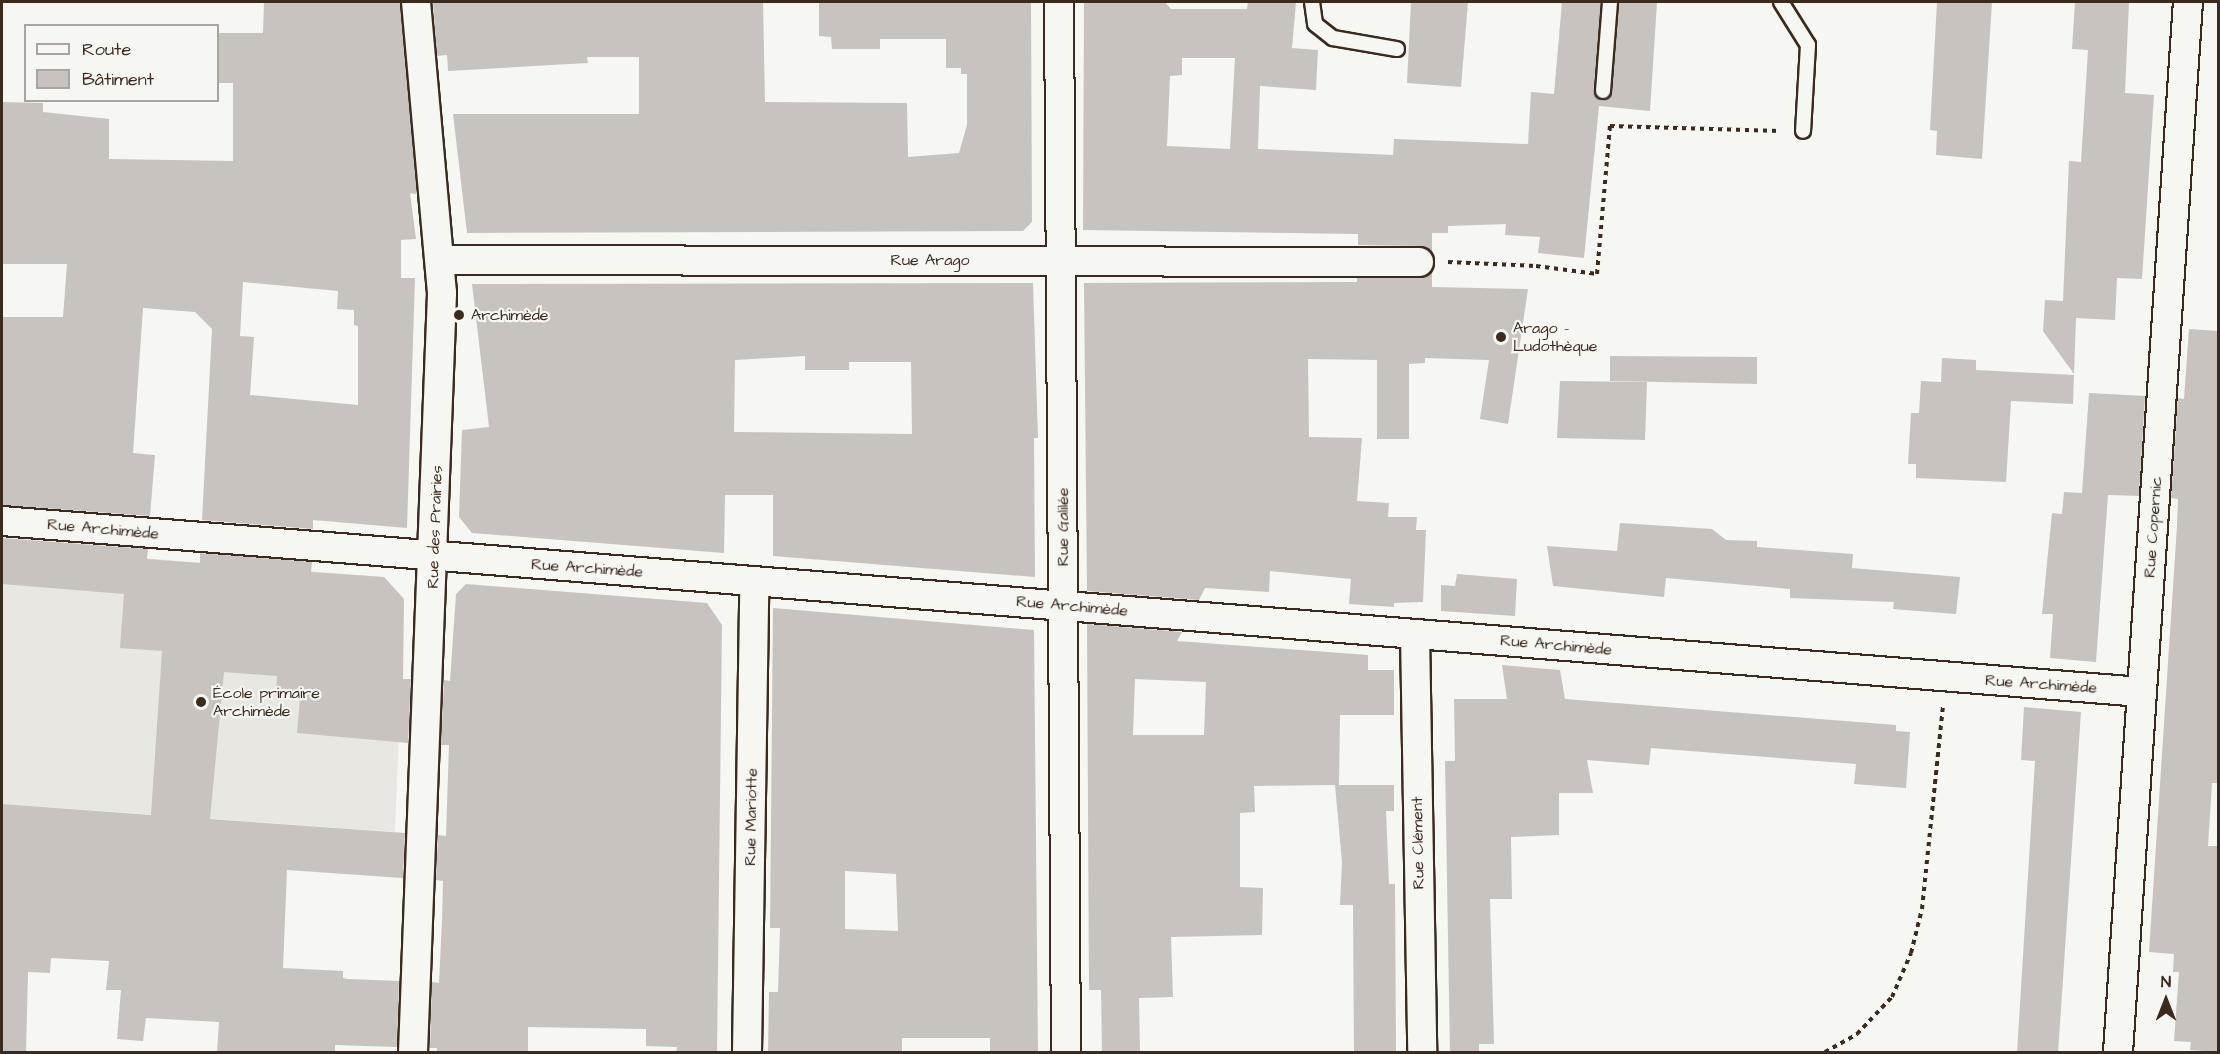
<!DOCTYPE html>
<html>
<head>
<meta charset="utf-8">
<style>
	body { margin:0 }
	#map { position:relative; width:2220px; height:1054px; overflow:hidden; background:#f6f6f2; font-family:"Architects Daughter",sans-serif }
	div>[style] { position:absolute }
	.built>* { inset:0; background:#e8e7e2 }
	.building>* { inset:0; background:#c8c3be }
	.path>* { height:4px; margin-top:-2px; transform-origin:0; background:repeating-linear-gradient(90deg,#3b2a1e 0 4.5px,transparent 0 9px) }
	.roads { filter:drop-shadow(2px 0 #3b2a1e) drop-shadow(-2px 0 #3b2a1e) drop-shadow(0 2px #3b2a1e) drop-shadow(0 -2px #3b2a1e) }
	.lane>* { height:14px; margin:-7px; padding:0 7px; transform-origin:7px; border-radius:7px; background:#f6f6f2 }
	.street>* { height:28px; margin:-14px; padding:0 14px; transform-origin:14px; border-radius:14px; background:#f6f6f2 }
	.dots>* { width:16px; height:16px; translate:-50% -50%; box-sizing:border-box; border:3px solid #f6f6f2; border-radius:50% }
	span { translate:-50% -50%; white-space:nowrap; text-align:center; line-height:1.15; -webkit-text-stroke:4.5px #f6f6f2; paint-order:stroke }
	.street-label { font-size:16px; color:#3b2a1e }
	.poi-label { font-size:16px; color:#3b2a1e }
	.left { translate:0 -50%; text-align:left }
	.frame { position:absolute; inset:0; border:3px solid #3b2a1e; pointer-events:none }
	.legend { position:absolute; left:24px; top:24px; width:195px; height:78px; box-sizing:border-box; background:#f6f6f2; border:2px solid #aba49d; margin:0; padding:8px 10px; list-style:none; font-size:18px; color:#3b2a1e }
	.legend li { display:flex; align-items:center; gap:12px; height:30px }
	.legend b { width:30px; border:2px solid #aba49d }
	.north { position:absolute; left:2136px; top:970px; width:60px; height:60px; -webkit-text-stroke:4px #f6f6f2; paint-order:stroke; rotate:0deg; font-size:16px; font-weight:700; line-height:24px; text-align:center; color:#3b2a1e }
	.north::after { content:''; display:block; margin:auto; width:21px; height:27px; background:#3b2a1e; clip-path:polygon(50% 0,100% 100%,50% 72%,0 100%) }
</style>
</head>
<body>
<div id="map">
	<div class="built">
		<i style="clip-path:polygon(2px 547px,384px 577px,404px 599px,395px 832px,2px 804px)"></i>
	</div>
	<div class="building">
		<i style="clip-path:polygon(evenodd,264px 2px,400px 2px,416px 182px,416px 194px,410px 193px,416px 239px,401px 240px,401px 278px,415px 278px,407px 528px,313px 520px,313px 529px,202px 520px,212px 329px,195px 312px,143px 308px,133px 453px,155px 455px,150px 516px,2px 505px,2px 317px,63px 317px,67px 264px,2px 264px,2px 102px,43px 103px,43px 112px,109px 119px,109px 159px,233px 161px,233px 83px,218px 83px,218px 33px,263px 33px,264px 2px,243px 282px,338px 291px,337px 309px,354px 310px,354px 325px,358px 326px,358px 405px,250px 395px,254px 337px,240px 336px,243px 282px)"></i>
		<i style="clip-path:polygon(433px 2px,763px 2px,765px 102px,907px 103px,908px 157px,959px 153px,967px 125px,967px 74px,961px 74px,961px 68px,946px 68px,946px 39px,880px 39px,880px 49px,832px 49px,831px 37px,819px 36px,819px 2px,1031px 2px,1032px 222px,1023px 231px,467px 233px,453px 114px,639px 114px,639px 57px,587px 57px,588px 63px,448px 71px,447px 55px,437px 56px)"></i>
		<i style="clip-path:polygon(evenodd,1084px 2px,1165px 2px,1171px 9px,1247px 9px,1248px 2px,1296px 2px,1292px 48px,1318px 50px,1316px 90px,1260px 86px,1258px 149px,1393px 155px,1394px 139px,1528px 144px,1531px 92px,1554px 94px,1562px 2px,1601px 2px,1594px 90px,1603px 100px,1612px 92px,1619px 2px,1657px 2px,1650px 111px,1599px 106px,1584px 258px,1538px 253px,1540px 237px,1505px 235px,1506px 224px,1448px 226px,1448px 233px,1432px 233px,1432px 253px,1419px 246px,1358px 245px,1358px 234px,1083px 230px,1084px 2px,1182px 58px,1235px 58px,1230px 149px,1167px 146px,1170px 76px,1182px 75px,1182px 58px)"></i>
		<i style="clip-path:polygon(1411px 2px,1468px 2px,1461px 87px,1407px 83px)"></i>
		<i style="clip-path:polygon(1937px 2px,1992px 2px,1982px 159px,1936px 155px,1937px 131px,1930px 130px)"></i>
		<i style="clip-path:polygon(2075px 2px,2129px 2px,2125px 93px,2154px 95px,2142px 279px,2117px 278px,2115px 320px,2076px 318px,2074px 374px,2043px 331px,2045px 300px,2063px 301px,2069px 161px,2081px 162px,2088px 50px,2072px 49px)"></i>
		<i style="clip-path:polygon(1432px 271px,1432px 287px,1528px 289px,1508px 424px,1480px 419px,1489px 360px,1425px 358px,1425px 363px,1409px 364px,1409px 439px,1377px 439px,1377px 360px,1308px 359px,1309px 437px,1362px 438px,1357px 501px,1389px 503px,1388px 517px,1417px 517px,1416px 530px,1426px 530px,1423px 602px,1394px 603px,1394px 607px,1349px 604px,1351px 579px,1270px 571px,1269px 592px,1205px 588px,1199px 600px,1087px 591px,1084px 283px,1357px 282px,1357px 278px,1420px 278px)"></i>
		<i style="clip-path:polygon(evenodd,1033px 283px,1038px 438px,1034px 438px,1035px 577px,773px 556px,773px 495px,725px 495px,724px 553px,472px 533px,459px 517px,462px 430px,489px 427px,472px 284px,1033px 283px,805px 356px,805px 370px,849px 370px,849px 362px,911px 362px,912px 434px,734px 432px,735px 360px,805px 356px)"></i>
		<i style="clip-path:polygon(2189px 329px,2218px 331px,2218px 783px,2212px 783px,2208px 846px,2218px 846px,2218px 1052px,2190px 1050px,2191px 1042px,2174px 1041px,2179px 972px,2173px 972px,2174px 954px,2149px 952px,2177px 526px,2178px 499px,2171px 498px,2178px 398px,2184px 399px)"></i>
		<i style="clip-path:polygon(1610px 356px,1757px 357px,1757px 384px,1610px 381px)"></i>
		<i style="clip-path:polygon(1942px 358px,1976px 360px,1976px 370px,2074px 375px,2073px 404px,2011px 401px,2006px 482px,1916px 478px,1916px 464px,1908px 464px,1911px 413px,1919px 413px,1921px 381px,1941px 382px)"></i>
		<i style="clip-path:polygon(1560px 381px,1647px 382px,1645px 440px,1557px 438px)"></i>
		<i style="clip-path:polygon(2089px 393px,2145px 396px,2139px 496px,2108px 495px,2096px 662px,2050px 658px,2053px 614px,2042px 614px,2052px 513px,2062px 514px,2064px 492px,2082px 493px)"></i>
		<i style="clip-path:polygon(1620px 523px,1712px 529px,1726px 540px,1757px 541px,1757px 547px,1853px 554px,1852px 568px,1960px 577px,1956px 614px,1893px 609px,1894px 602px,1790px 598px,1790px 589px,1666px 578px,1664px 597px,1553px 586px,1547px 546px,1617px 551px)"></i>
		<i style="clip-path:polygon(2px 538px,148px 549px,147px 559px,200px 563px,200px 553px,312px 562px,311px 572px,384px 577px,404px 599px,403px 679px,411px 679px,408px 743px,297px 733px,300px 698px,276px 697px,277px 676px,224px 672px,210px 819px,405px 833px,403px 878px,287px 870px,283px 968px,343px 971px,343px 978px,348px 979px,399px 981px,397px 1047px,335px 1045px,335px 1053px,217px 1053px,219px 1022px,146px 1018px,143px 1041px,117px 1039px,121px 990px,106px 990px,109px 961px,51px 958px,50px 973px,28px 972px,26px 1053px,2px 1053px,2px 804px,151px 815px,162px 651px,120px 648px,124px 594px,2px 584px)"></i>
		<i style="clip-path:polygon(1457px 574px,1517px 579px,1515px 616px,1441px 611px,1441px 585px,1455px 586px)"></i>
		<i style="clip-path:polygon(466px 584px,707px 603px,722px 625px,717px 1053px,676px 1053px,677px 1047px,646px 1046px,646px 1029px,528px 1027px,528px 1053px,437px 1053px,437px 1048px,430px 1048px,432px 982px,439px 983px,442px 921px,443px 881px,436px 880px,438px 835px,446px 836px,449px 745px,441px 745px,444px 680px,450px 681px,456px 594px)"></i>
		<i style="clip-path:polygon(evenodd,773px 608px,1034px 630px,1038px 1053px,990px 1053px,990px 1038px,902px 1038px,902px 1053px,768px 1053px,769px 992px,778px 992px,780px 928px,770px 928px,773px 608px,845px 871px,896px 874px,898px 931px,845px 929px,845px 871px)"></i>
		<i style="clip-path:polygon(evenodd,1087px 624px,1182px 632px,1177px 641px,1368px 655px,1368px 670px,1394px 670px,1394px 715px,1340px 715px,1339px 785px,1254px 786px,1255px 812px,1240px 813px,1240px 887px,1263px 888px,1262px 935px,1171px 937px,1173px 997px,1139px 998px,1140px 1053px,1102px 1053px,1101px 990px,1089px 990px,1087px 624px,1135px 679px,1206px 682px,1204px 735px,1133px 735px,1135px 679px)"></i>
		<i style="clip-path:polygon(1502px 665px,1560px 670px,1565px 699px,1896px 725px,1896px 731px,1910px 732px,1906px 788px,1854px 784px,1856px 764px,1651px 748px,1649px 765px,1587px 760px,1593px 793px,1559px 793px,1559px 835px,1511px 837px,1512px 899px,1490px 899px,1494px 1044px,1479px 1044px,1479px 1053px,1450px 1053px,1445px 761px,1455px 761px,1454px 699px,1507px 699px)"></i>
		<i style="clip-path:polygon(2024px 707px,2081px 712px,2058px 1053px,2017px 1053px,2035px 761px,2021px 760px)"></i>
		<i style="clip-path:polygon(1335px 785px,1394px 785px,1394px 811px,1386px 811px,1389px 884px,1395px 884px,1396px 1053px,1354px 1053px,1353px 905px,1340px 905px,1342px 862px)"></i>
	</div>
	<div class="path">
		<i style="left:1448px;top:262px;width:88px;rotate:2.6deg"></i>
		<i style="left:1536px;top:266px;width:62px;rotate:7.5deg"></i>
		<i style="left:1597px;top:274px;width:149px;rotate:-85deg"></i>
		<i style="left:1610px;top:126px;width:171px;rotate:1.7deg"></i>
		<i style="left:1825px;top:1052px;width:37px;rotate:-29deg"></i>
		<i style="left:1857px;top:1034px;width:51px;rotate:-46.6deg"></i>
		<i style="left:1892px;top:997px;width:48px;rotate:-66.6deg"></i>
		<i style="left:1911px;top:953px;width:45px;rotate:-76deg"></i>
		<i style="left:1922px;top:909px;width:203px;rotate:-84.1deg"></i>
	</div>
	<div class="roads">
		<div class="lane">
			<i style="left:1312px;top:2px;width:22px;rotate:82deg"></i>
			<i style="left:1315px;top:24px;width:23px;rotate:38deg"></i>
			<i style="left:1333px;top:38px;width:65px;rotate:9.8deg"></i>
			<i style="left:1781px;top:2px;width:51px;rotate:57.9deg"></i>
			<i style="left:1808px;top:45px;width:86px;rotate:93.3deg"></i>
			<i style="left:1603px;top:91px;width:89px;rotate:-85.5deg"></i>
		</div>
		<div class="street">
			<i style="left:1059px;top:2px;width:1050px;rotate:89.62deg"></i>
			<i style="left:442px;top:260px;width:977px;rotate:0.12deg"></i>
			<i style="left:2px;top:521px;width:2147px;rotate:4.57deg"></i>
			<i style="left:1415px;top:634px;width:418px;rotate:89deg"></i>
			<i style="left:413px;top:1052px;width:760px;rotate:-87.81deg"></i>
			<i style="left:442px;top:293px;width:292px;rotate:-95.1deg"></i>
			<i style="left:747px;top:1052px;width:471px;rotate:-89.1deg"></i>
			<i style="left:2118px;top:1052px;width:1052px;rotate:-86.19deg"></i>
		</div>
	</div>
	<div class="dots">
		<i style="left:459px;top:315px;background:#3b2a1e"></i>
		<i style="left:1501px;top:337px;background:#3b2a1e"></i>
		<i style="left:201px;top:702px;background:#3b2a1e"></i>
	</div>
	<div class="street-label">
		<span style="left:930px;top:260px">Rue Arago</span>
		<span style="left:435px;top:527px;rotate:-88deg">Rue des Prairies</span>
		<span style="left:1063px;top:527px;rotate:-90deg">Rue Galilée</span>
		<span style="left:2153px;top:527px;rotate:-86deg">Rue Copernic</span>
		<span style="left:103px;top:529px;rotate:5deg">Rue Archimède</span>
		<span style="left:587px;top:568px;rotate:4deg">Rue Archimède</span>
		<span style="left:1072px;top:606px;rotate:5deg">Rue Archimède</span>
		<span style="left:1556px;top:645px;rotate:5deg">Rue Archimède</span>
		<span style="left:2041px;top:684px;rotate:4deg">Rue Archimède</span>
		<span style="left:751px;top:817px;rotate:-89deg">Rue Mariotte</span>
		<span style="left:1418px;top:843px;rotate:-91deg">Rue Clément</span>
	</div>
	<div class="poi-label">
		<span class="left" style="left:471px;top:315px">Archimède</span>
		<span class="left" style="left:1513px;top:337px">Arago -<br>Ludothèque</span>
		<span class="left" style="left:213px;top:702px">École primaire<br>Archimède</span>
	</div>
	<div class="frame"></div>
	<ul class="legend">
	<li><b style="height:8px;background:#f6f6f2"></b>Route</li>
	<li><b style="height:16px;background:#c8c3be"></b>Bâtiment</li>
	</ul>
	<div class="north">N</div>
</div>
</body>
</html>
